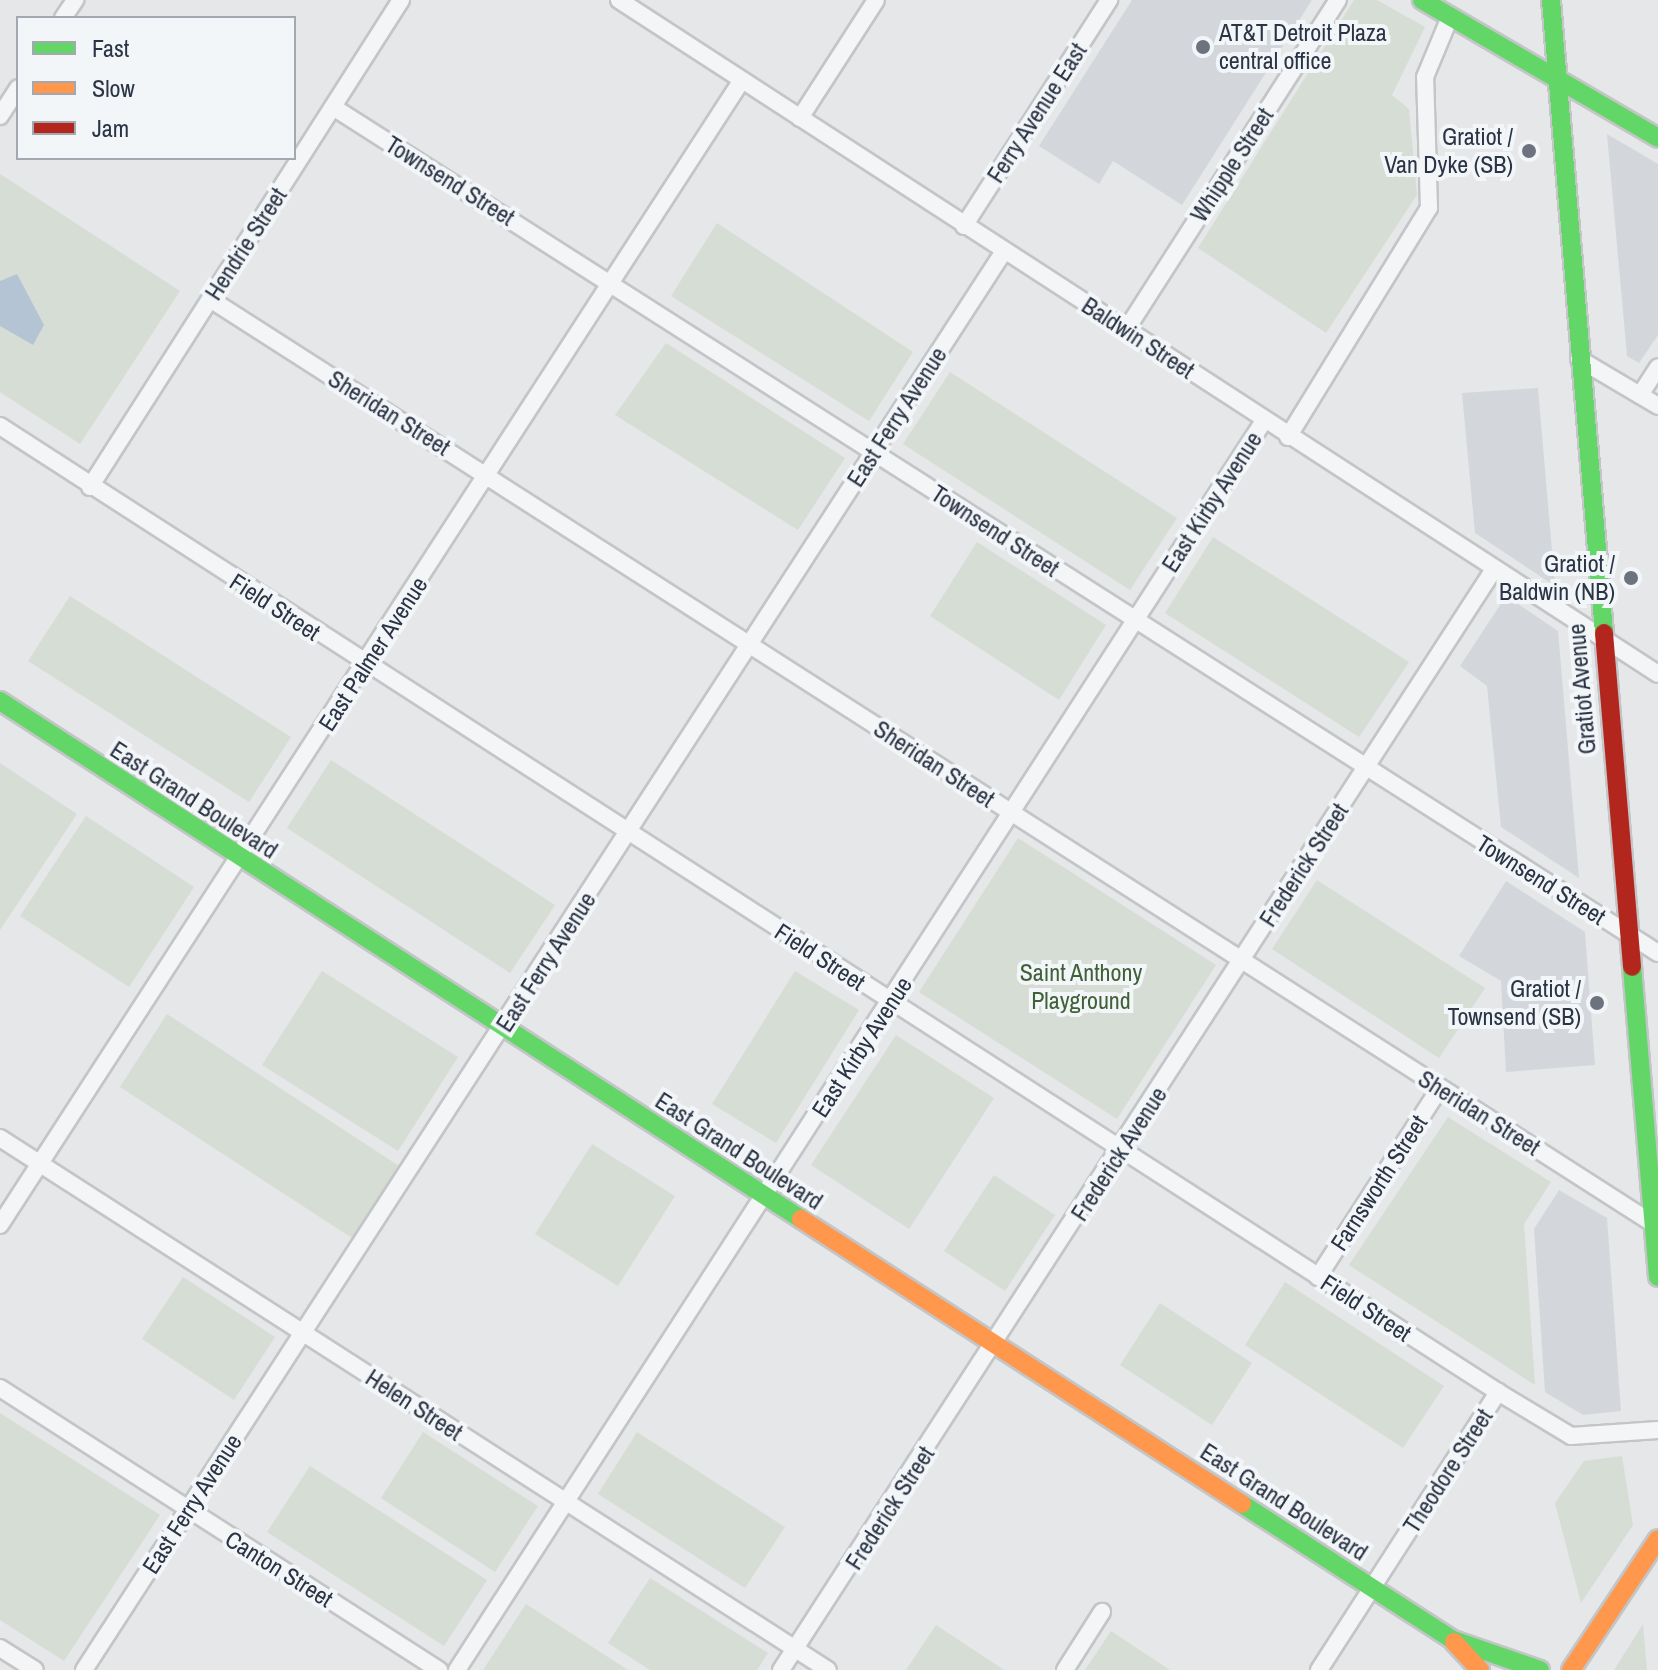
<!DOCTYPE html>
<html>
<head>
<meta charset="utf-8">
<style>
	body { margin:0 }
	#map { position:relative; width:1658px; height:1670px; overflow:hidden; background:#e5e7e9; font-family:"Archivo Narrow",sans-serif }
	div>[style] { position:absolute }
	.built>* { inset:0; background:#d3d7dc }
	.green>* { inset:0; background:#d6ddd5 }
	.water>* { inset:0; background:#b4c4d4 }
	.roads { filter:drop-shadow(2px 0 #c3c5c7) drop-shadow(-2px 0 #c3c5c7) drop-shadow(0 2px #c3c5c7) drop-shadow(0 -2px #c3c5c7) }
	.street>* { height:16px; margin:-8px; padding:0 8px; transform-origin:8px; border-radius:8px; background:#f4f5f6 }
	.fast>* { height:18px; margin:-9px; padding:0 9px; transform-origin:9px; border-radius:9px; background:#63d668 }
	.slow>* { height:18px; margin:-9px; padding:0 9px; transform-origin:9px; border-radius:9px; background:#ff974d }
	.jam>* { height:18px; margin:-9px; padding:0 9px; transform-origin:9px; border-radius:9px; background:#b3261e }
	.dots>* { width:22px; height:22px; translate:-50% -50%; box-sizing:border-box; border:4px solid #f3f6f9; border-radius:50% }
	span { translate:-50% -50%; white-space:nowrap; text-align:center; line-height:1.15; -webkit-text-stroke:8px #f3f6f9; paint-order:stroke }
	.poi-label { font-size:24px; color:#2b3444 }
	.left { translate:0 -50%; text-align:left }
	.right { translate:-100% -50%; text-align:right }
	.street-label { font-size:24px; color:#2b3444 }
	.park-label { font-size:24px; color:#406038 }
	.legend { position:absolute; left:16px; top:16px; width:280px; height:144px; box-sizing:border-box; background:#f3f6f9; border:2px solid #a3a8b1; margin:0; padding:10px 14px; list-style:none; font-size:24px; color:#2b3444 }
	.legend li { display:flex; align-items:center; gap:16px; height:40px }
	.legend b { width:40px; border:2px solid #a3a8b1 }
</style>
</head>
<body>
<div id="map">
	<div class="built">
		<i style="clip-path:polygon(1132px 0,1312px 0,1182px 205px,1113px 161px,1099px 184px,1039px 146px)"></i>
		<i style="clip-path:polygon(1607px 134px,1658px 164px,1658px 335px,1639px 363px,1627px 356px)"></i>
		<i style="clip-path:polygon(1538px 388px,1555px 586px,1475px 533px,1462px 393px)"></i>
		<i style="clip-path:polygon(1506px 596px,1558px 631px,1579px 878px,1501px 827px,1487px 686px,1460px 666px)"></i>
		<i style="clip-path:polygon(1506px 881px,1585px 932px,1595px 1065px,1506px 1072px,1501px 981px,1459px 956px)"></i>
		<i style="clip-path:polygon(1559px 1190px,1607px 1218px,1621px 1411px,1583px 1415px,1545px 1392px,1534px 1229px)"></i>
	</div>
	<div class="green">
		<i style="clip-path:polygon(1354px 0,1377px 0,1425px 27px,1392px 95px,1409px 109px,1417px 195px,1326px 333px,1198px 248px)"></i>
		<i style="clip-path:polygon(0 174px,180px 291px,80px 444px,0 392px)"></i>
		<i style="clip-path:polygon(717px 223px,913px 352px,869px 421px,671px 296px)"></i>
		<i style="clip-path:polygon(666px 343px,845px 458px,798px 530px,615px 415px)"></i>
		<i style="clip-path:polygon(950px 372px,1177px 518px,1130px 590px,903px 444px)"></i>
		<i style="clip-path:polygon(1213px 537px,1409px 662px,1359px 737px,1165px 613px)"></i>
		<i style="clip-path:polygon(977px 542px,1106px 625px,1059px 700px,930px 616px)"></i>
		<i style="clip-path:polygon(70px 596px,291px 737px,249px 802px,28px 661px)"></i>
		<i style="clip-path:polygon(331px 760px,555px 905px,510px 973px,287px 828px)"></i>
		<i style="clip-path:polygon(0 763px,77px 814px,0 930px)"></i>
		<i style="clip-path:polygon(86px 816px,194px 887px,129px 987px,20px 916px)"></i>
		<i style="clip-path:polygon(1018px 838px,1216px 965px,1117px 1119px,919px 992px)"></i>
		<i style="clip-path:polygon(1317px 880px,1485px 988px,1439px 1058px,1272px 949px)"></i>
		<i style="clip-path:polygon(322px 971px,458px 1057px,398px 1151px,262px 1065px)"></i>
		<i style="clip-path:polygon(795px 971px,859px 1010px,776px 1143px,712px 1104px)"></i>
		<i style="clip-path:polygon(167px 1014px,399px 1166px,352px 1238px,120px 1087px)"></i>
		<i style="clip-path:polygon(896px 1035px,994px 1098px,909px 1229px,811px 1165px)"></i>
		<i style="clip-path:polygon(1448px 1117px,1551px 1182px,1524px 1224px,1535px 1385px,1349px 1265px)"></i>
		<i style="clip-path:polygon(592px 1144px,675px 1196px,618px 1286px,535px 1234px)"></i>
		<i style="clip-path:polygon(994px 1175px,1055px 1215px,1005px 1291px,944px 1251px)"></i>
		<i style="clip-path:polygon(183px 1277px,275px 1337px,234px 1400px,142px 1339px)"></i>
		<i style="clip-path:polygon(1285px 1282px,1444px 1386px,1403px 1448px,1245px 1345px)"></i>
		<i style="clip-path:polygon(1160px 1303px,1252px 1363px,1212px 1425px,1120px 1365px)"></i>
		<i style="clip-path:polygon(0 1413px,160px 1515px,64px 1661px,0 1620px)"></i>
		<i style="clip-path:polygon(423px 1432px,538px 1506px,495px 1572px,381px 1498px)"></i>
		<i style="clip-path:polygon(637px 1432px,785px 1527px,745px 1588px,598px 1494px)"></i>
		<i style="clip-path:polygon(1622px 1456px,1633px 1525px,1581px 1603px,1555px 1503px,1584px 1461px)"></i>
		<i style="clip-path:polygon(310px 1466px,487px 1580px,444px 1646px,267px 1532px)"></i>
		<i style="clip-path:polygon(650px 1578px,768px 1653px,757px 1670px,650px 1670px,608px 1643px)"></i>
		<i style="clip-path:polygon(526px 1604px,628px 1670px,483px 1670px)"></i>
		<i style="clip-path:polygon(1643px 1624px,1647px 1670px,1614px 1670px)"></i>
		<i style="clip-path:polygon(936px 1625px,1004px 1670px,906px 1670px)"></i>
		<i style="clip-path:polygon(1111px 1631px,1170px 1670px,1085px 1670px)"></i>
	</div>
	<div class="water">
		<i style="clip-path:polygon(17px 274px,44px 325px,33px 345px,0 326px,0 281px)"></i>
	</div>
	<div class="roads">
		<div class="street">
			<i style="left:619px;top:0;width:1238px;rotate:32.97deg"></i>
			<i style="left:63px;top:18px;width:22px;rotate:-56deg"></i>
			<i style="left:333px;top:107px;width:1572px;rotate:32.56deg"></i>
			<i style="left:0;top:116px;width:33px;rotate:-57deg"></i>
			<i style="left:800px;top:118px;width:140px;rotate:-57.2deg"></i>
			<i style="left:964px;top:226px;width:269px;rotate:-57.3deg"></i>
			<i style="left:210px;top:299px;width:1718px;rotate:32.65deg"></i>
			<i style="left:1126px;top:330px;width:392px;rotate:-57.3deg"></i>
			<i style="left:1579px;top:359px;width:92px;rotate:30.7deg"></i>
			<i style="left:1640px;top:395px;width:33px;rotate:-57deg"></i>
			<i style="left:0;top:426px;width:1782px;rotate:32.82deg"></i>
			<i style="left:1498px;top:1392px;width:85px;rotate:31.1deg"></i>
			<i style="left:1571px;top:1436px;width:87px;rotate:-3.9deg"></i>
			<i style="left:1288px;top:437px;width:269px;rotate:-58.4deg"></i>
			<i style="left:1429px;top:208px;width:131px;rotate:-91.7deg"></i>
			<i style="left:1425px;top:77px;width:65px;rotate:-67.4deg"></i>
			<i style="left:90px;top:487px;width:578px;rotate:-57.44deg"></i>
			<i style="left:0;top:1138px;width:984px;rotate:32.72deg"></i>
			<i style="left:0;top:1225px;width:1364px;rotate:-57.06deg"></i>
			<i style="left:1318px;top:1277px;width:225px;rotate:-57.2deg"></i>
			<i style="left:0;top:1388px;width:522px;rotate:32.72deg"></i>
			<i style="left:0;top:1648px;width:41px;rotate:32.2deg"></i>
			<i style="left:84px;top:1670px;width:1691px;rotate:-57.04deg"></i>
			<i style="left:457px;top:1670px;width:1486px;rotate:-57.14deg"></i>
			<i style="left:781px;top:1670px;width:1312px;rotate:-57.07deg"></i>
			<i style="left:1065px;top:1670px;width:69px;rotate:-57.5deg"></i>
			<i style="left:1319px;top:1670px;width:331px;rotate:-57.2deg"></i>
		</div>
		<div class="fast">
			<i style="left:1422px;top:0;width:273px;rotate:30.3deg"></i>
			<i style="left:1551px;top:0;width:635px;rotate:85.21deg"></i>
			<i style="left:0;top:701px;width:954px;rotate:32.89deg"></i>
			<i style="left:1632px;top:967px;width:311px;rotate:85.2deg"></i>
			<i style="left:1242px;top:1504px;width:251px;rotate:32.8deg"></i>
			<i style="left:1453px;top:1640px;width:92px;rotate:19deg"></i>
		</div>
		<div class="slow">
			<i style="left:801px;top:1219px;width:525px;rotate:32.87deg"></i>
			<i style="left:1454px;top:1642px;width:38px;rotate:47deg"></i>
			<i style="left:1571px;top:1670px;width:157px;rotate:-56.4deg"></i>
		</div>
		<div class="jam">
			<i style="left:1604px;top:633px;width:335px;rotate:85.2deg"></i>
		</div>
	</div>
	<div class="dots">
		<i style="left:1203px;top:47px;background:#6c737e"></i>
		<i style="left:1529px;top:151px;background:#6c737e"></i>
		<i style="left:1631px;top:578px;background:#6c737e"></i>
		<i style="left:1597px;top:1003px;background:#6c737e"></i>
	</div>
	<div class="poi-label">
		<span class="left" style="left:1219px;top:47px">AT&amp;T Detroit Plaza<br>central office</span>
		<span class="right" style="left:1513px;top:151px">Gratiot /<br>Van Dyke (SB)</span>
		<span class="right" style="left:1615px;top:578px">Gratiot /<br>Baldwin (NB)</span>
		<span class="right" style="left:1581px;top:1003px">Gratiot /<br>Townsend (SB)</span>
	</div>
	<div class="street-label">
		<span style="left:1037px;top:113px;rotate:-57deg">Ferry Avenue East</span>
		<span style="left:1232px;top:165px;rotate:-57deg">Whipple Street</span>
		<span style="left:450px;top:181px;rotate:32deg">Townsend Street</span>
		<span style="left:246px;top:244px;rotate:-57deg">Hendrie Street</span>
		<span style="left:1138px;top:338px;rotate:33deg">Baldwin Street</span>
		<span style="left:389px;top:413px;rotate:32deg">Sheridan Street</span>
		<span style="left:897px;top:417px;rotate:-57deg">East Ferry Avenue</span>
		<span style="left:1212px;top:502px;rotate:-57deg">East Kirby Avenue</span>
		<span style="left:995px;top:531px;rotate:33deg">Townsend Street</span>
		<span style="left:275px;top:607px;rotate:33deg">Field Street</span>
		<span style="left:373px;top:654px;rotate:-57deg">East Palmer Avenue</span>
		<span style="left:1582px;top:689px;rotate:-95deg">Gratiot Avenue</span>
		<span style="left:934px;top:764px;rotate:33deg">Sheridan Street</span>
		<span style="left:194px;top:800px;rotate:33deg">East Grand Boulevard</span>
		<span style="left:1304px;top:865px;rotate:-57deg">Frederick Street</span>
		<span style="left:1541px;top:880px;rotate:32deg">Townsend Street</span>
		<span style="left:820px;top:957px;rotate:33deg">Field Street</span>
		<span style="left:546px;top:962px;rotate:-57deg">East Ferry Avenue</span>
		<span style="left:862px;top:1047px;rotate:-57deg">East Kirby Avenue</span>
		<span style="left:1479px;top:1113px;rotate:32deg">Sheridan Street</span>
		<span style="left:739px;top:1151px;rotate:33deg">East Grand Boulevard</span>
		<span style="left:1119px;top:1154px;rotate:-57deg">Frederick Avenue</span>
		<span style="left:1379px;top:1183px;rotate:-57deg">Farnsworth Street</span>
		<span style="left:1366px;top:1308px;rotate:33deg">Field Street</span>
		<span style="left:414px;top:1405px;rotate:33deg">Helen Street</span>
		<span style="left:1448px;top:1471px;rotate:-57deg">Theodore Street</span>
		<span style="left:1284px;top:1502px;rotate:33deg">East Grand Boulevard</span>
		<span style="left:192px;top:1504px;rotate:-57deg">East Ferry Avenue</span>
		<span style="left:890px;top:1508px;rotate:-57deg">Frederick Street</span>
		<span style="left:279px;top:1569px;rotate:32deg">Canton Street</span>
	</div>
	<div class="park-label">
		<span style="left:1081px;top:987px">Saint Anthony<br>Playground</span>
	</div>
	<ul class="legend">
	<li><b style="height:10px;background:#63d668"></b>Fast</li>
	<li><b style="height:10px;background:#ff974d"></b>Slow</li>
	<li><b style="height:10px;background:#b3261e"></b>Jam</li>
	</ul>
</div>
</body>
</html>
